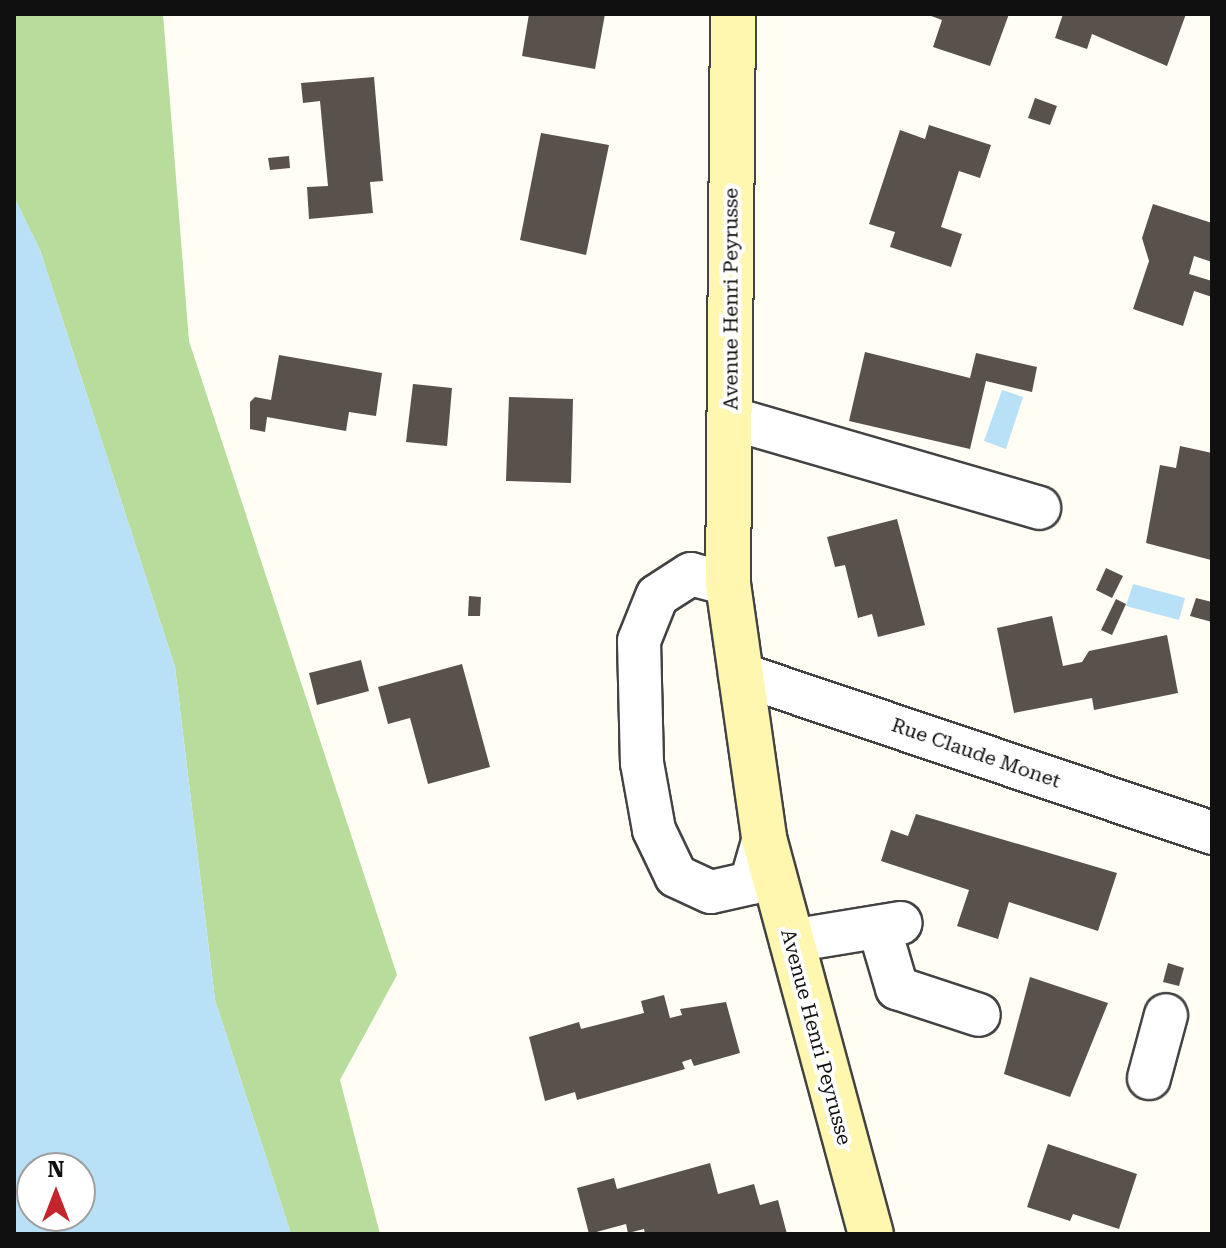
<!DOCTYPE html>
<html>
<head>
<meta charset="utf-8">
<style>
	body { margin:0 }
	#map { position:relative; width:1226px; height:1248px; overflow:hidden; background:#fffdf4; font-family:"Roboto Serif",serif }
	div>[style] { position:absolute }
	.forest>* { inset:0; background:#b8dc9b }
	.water>* { inset:0; background:#b8e0f7 }
	.building>* { inset:0; background:#59514c }
	.roads { filter:drop-shadow(2px 0 #434343) drop-shadow(-2px 0 #434343) drop-shadow(0 2px #434343) drop-shadow(0 -2px #434343) }
	.street>* { height:42px; margin:-21px; padding:0 21px; transform-origin:21px; border-radius:21px; background:#fff }
	.secondary>* { height:44px; margin:-22px; padding:0 22px; transform-origin:22px; border-radius:22px; background:#fff6af }
	span { translate:-50% -50%; white-space:nowrap; text-align:center; line-height:1.15; -webkit-text-stroke:8px #fff; paint-order:stroke }
	.street-label { font-size:20px; color:#101010 }
	.frame { position:absolute; inset:0; border:16px solid #101010; pointer-events:none }
	.north { position:absolute; left:16px; top:1152px; width:80px; height:80px; box-sizing:border-box; background:#fff; border:2px solid #9f9f9f; border-radius:50%; rotate:0deg; font-size:22px; font-weight:700; line-height:32px; text-align:center; color:#101010 }
	.north::after { content:''; display:block; margin:auto; width:28px; height:36px; background:#c4252d; clip-path:polygon(50% 0,100% 100%,50% 72%,0 100%) }
</style>
</head>
<body>
<div id="map">
	<div class="forest">
		<i style="clip-path:polygon(14px 14px,163px 14px,189px 341px,397px 975px,340px 1080px,380px 1234px,291px 1234px,215px 1000px,175px 667px,40px 250px,14px 197px)"></i>
	</div>
	<div class="water">
		<i style="clip-path:polygon(evenodd,14px 197px,40px 250px,175px 667px,215px 1000px,291px 1234px,14px 1234px,14px 197px,32px 1168px,80px 1168px,80px 1216px,32px 1216px,32px 1168px)"></i>
		<i style="clip-path:polygon(1002px 390px,1023px 397px,1006px 449px,984px 441px)"></i>
		<i style="clip-path:polygon(1133px 584px,1185px 598px,1179px 620px,1126px 606px)"></i>
	</div>
	<div class="building">
		<i style="clip-path:polygon(529px 14px,605px 14px,595px 69px,522px 56px)"></i>
		<i style="clip-path:polygon(926px 14px,1009px 14px,990px 66px,933px 47px,942px 20px)"></i>
		<i style="clip-path:polygon(1063px 14px,1186px 14px,1167px 66px,1092px 34px,1087px 49px,1055px 38px)"></i>
		<i style="clip-path:polygon(374px 77px,383px 181px,370px 182px,373px 213px,309px 219px,307px 187px,328px 186px,320px 101px,303px 103px,301px 83px)"></i>
		<i style="clip-path:polygon(1035px 98px,1057px 106px,1050px 125px,1028px 118px)"></i>
		<i style="clip-path:polygon(929px 125px,991px 145px,980px 178px,959px 171px,941px 227px,962px 234px,951px 267px,890px 247px,895px 232px,869px 224px,900px 130px,925px 139px)"></i>
		<i style="clip-path:polygon(541px 133px,609px 145px,586px 255px,520px 240px)"></i>
		<i style="clip-path:polygon(289px 156px,290px 168px,270px 170px,268px 158px)"></i>
		<i style="clip-path:polygon(1153px 204px,1212px 223px,1212px 262px,1194px 256px,1189px 274px,1212px 281px,1212px 297px,1194px 291px,1183px 326px,1133px 309px,1149px 261px,1142px 238px)"></i>
		<i style="clip-path:polygon(865px 352px,970px 378px,976px 353px,1037px 367px,1032px 392px,986px 381px,970px 449px,849px 421px)"></i>
		<i style="clip-path:polygon(279px 355px,382px 373px,376px 416px,349px 412px,346px 431px,267px 417px,265px 432px,250px 429px,250px 402px,255px 397px,271px 400px)"></i>
		<i style="clip-path:polygon(413px 384px,452px 388px,447px 446px,406px 442px)"></i>
		<i style="clip-path:polygon(509px 397px,573px 399px,571px 483px,506px 481px)"></i>
		<i style="clip-path:polygon(1180px 446px,1212px 453px,1211px 560px,1146px 543px,1160px 465px,1176px 468px)"></i>
		<i style="clip-path:polygon(897px 519px,925px 625px,878px 637px,872px 614px,858px 618px,845px 565px,835px 567px,827px 537px)"></i>
		<i style="clip-path:polygon(1106px 568px,1123px 576px,1112px 598px,1096px 590px)"></i>
		<i style="clip-path:polygon(469px 596px,481px 597px,480px 616px,468px 616px)"></i>
		<i style="clip-path:polygon(1196px 598px,1212px 602px,1212px 622px,1190px 616px)"></i>
		<i style="clip-path:polygon(1116px 599px,1126px 604px,1112px 635px,1101px 630px)"></i>
		<i style="clip-path:polygon(1052px 616px,1063px 666px,1082px 662px,1089px 651px,1167px 635px,1178px 693px,1094px 710px,1092px 698px,1014px 713px,997px 628px)"></i>
		<i style="clip-path:polygon(361px 660px,369px 691px,317px 705px,309px 673px)"></i>
		<i style="clip-path:polygon(462px 664px,490px 767px,428px 784px,410px 718px,388px 724px,378px 687px)"></i>
		<i style="clip-path:polygon(916px 814px,1117px 873px,1098px 931px,1009px 902px,998px 939px,957px 926px,969px 890px,881px 861px,891px 830px,908px 836px)"></i>
		<i style="clip-path:polygon(1168px 963px,1184px 968px,1179px 986px,1163px 982px)"></i>
		<i style="clip-path:polygon(1030px 977px,1108px 1003px,1070px 1097px,1004px 1074px)"></i>
		<i style="clip-path:polygon(664px 995px,670px 1018px,682px 1015px,680px 1009px,726px 1002px,740px 1053px,694px 1066px,691px 1059px,682px 1062px,685px 1069px,577px 1100px,575px 1092px,545px 1101px,529px 1037px,579px 1022px,581px 1029px,644px 1013px,641px 1001px)"></i>
		<i style="clip-path:polygon(1048px 1144px,1137px 1174px,1119px 1229px,1073px 1214px,1070px 1221px,1027px 1207px)"></i>
		<i style="clip-path:polygon(710px 1163px,718px 1194px,754px 1184px,760px 1205px,778px 1200px,787px 1234px,645px 1234px,644px 1229px,628px 1233px,626px 1224px,589px 1234px,577px 1188px,614px 1178px,617px 1189px)"></i>
	</div>
	<div class="roads">
		<div class="street">
			<i style="left:730px;top:418px;width:322px;rotate:16.2deg"></i>
			<i style="left:728px;top:584px;width:38px;rotate:-165deg"></i>
			<i style="left:691px;top:574px;width:40px;rotate:147.1deg"></i>
			<i style="left:657px;top:596px;width:48px;rotate:111.8deg"></i>
			<i style="left:639px;top:641px;width:122px;rotate:88.6deg"></i>
			<i style="left:642px;top:763px;width:68px;rotate:79.8deg"></i>
			<i style="left:654px;top:830px;width:51px;rotate:64.4deg"></i>
			<i style="left:676px;top:876px;width:38px;rotate:25deg"></i>
			<i style="left:711px;top:892px;width:41px;rotate:-12.7deg"></i>
			<i style="left:751px;top:883px;width:47px;rotate:-73.9deg"></i>
			<i style="left:740px;top:674px;width:498px;rotate:18.6deg"></i>
			<i style="left:879px;top:927px;width:64px;rotate:73.6deg"></i>
			<i style="left:897px;top:988px;width:86px;rotate:18.2deg"></i>
			<i style="left:791px;top:941px;width:111px;rotate:-9.3deg"></i>
			<i style="left:1149px;top:1078px;width:65px;rotate:-74.9deg"></i>
		</div>
		<div class="secondary">
			<i style="left:733px;top:14px;width:570px;rotate:90.5deg"></i>
			<i style="left:728px;top:584px;width:257px;rotate:81.9deg"></i>
			<i style="left:764px;top:838px;width:410px;rotate:74.9deg"></i>
		</div>
	</div>
	<div class="street-label">
		<span style="left:731px;top:299px;rotate:-90deg">Avenue Henri Peyrusse</span>
		<span style="left:976px;top:753px;rotate:19deg">Rue Claude Monet</span>
		<span style="left:816px;top:1037px;rotate:75deg">Avenue Henri Peyrusse</span>
	</div>
	<div class="frame"></div>
	<div class="north">N</div>
</div>
</body>
</html>
